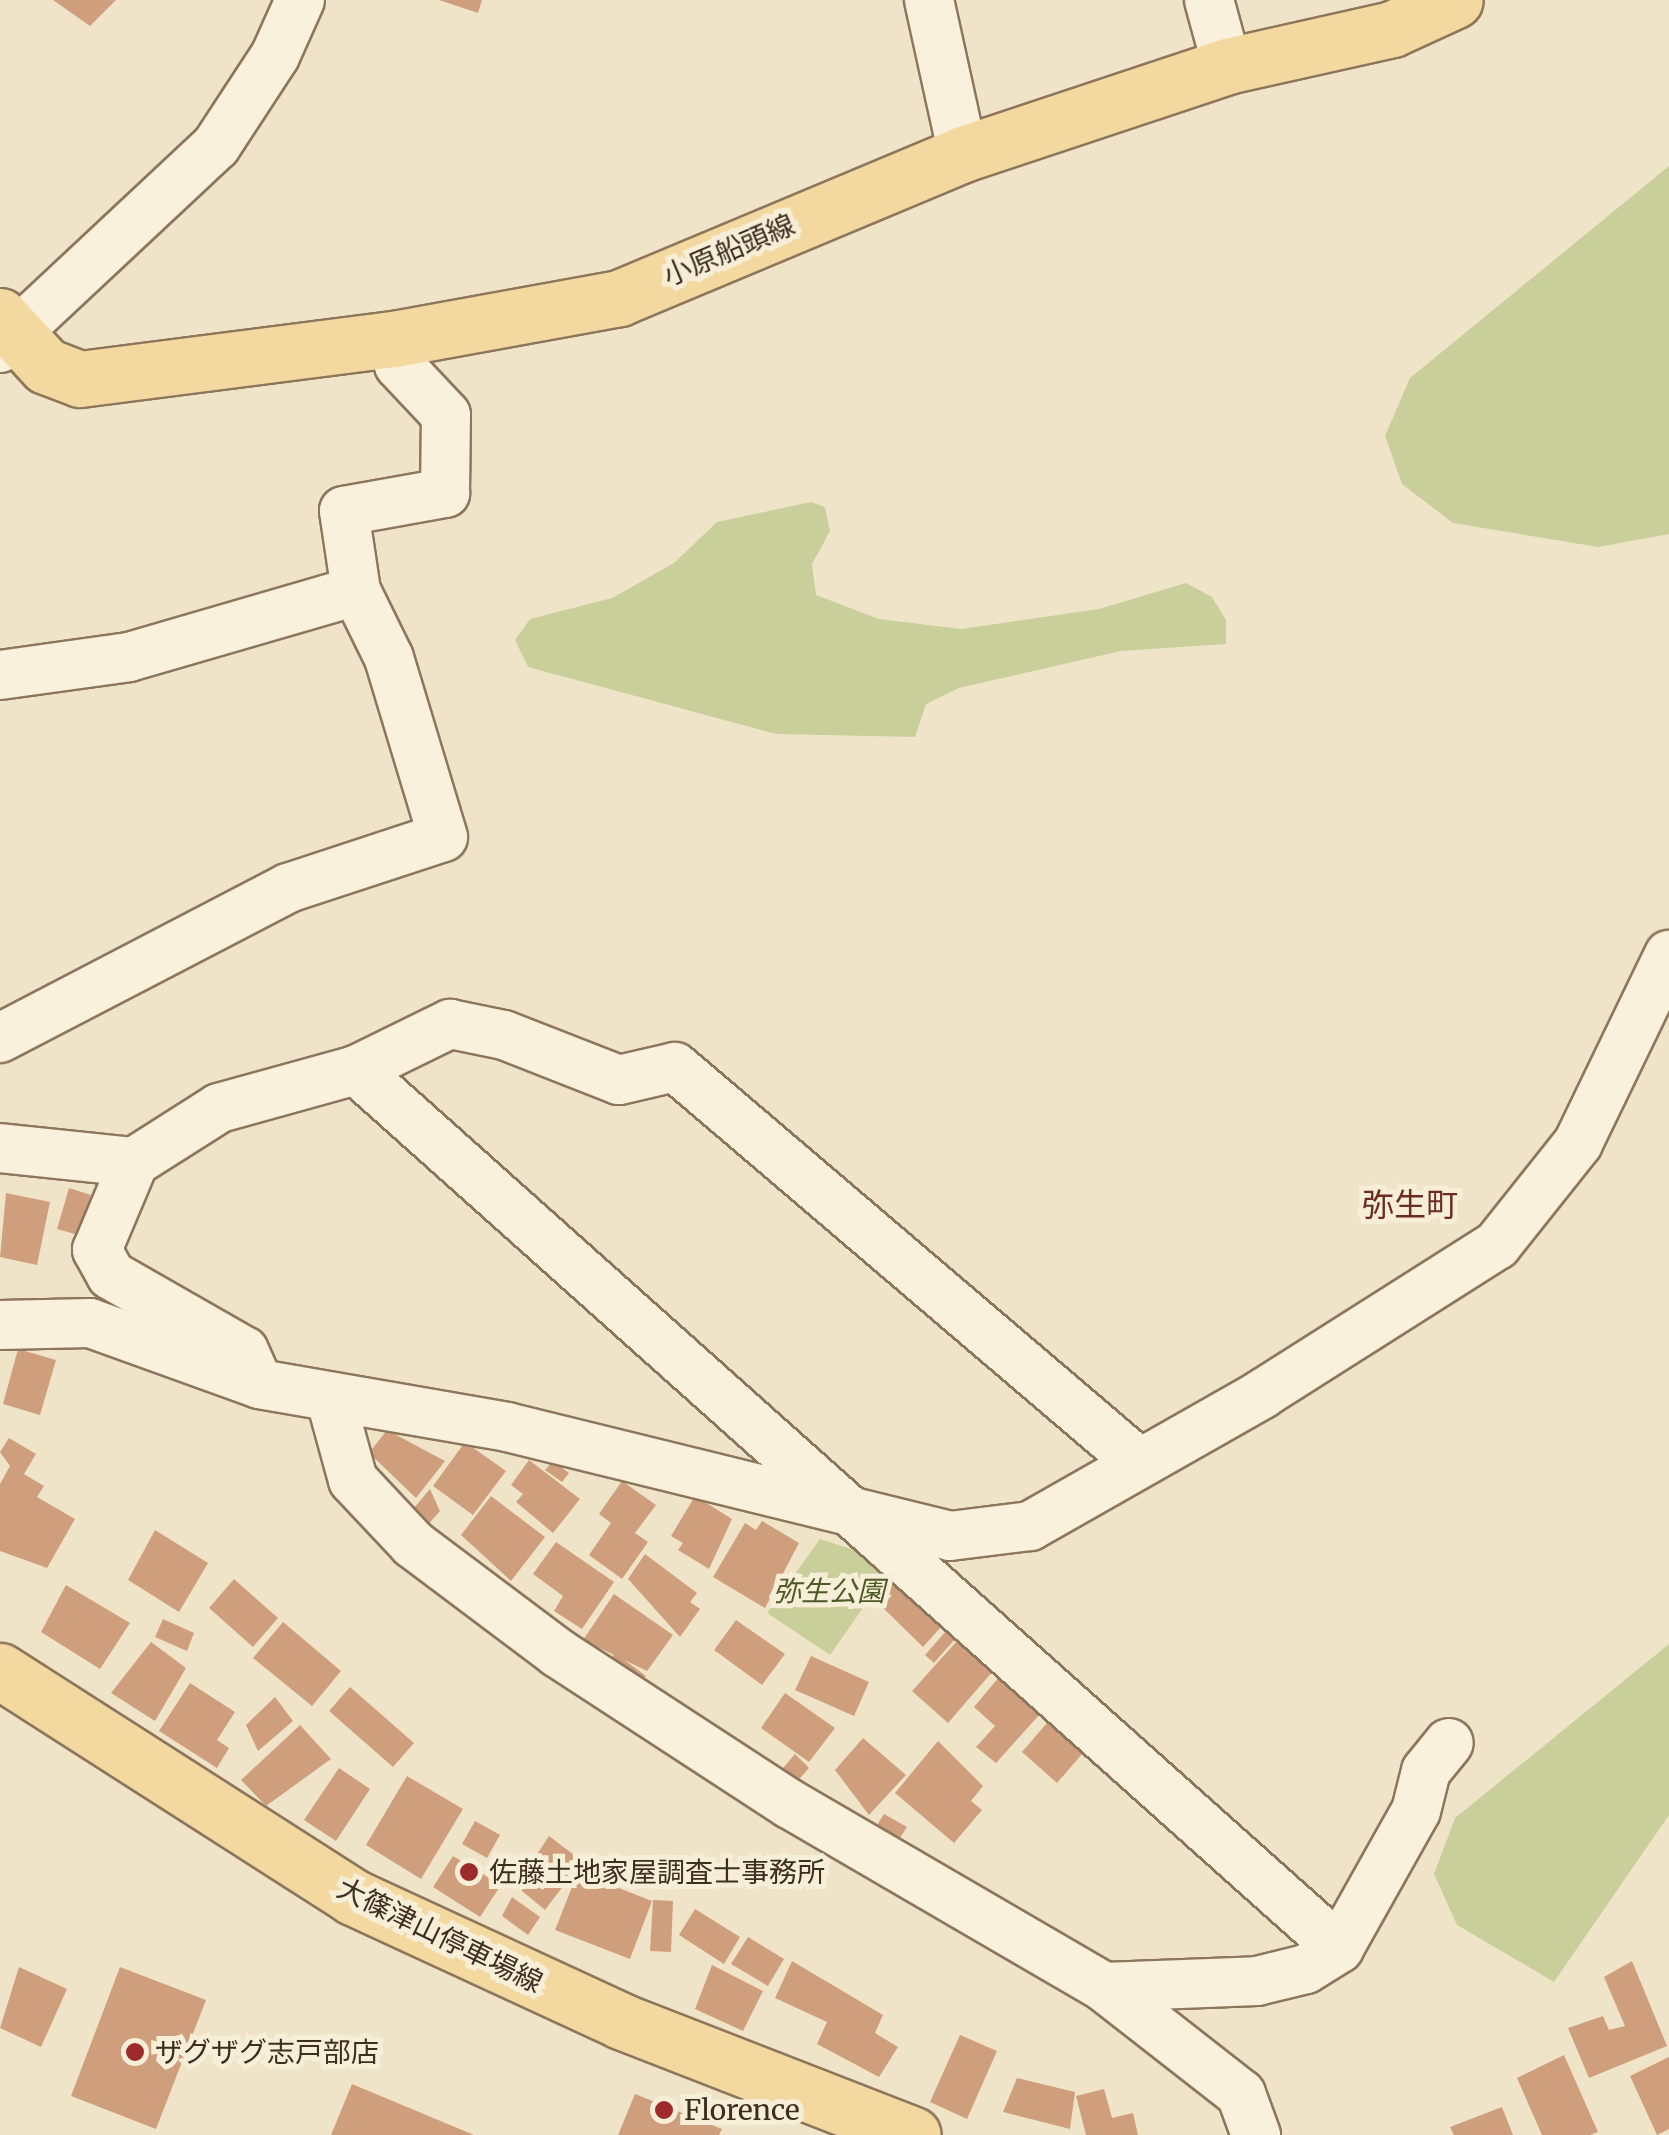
<!DOCTYPE html>
<html>
<head>
<meta charset="utf-8">
<style>
	body { margin:0 }
	#map { position:relative; width:1669px; height:2135px; overflow:hidden; background:#f0e4c8; font-family:Merriweather,"Noto Sans JP",serif }
	div>[style] { position:absolute }
	.green>* { inset:0; background:#c9cf9b }
	.building>* { inset:0; background:#cf9f7d }
	.roads { filter:drop-shadow(2px 0 #8d765c) drop-shadow(-2px 0 #8d765c) drop-shadow(0 2px #8d765c) drop-shadow(0 -2px #8d765c) }
	.minor>* { height:48px; margin:-24px; padding:0 24px; transform-origin:24px; border-radius:24px; background:#faf1dc }
	.major>* { height:55px; margin:-27.5px; padding:0 27.5px; transform-origin:27.5px; border-radius:27.5px; background:#f3d9a0 }
	.dots>* { width:28px; height:28px; translate:-50% -50%; box-sizing:border-box; border:5px solid #f7eed8; border-radius:50% }
	span { translate:-50% -50%; white-space:nowrap; text-align:center; line-height:1.15; -webkit-text-stroke:10px #f7eed8; paint-order:stroke }
	.street-label { font-size:28px; color:#3d2e20 }
	.park-label { font-size:28px; color:#4d5a26; font-style:italic }
	.poi-label { font-size:28px; color:#3d2e20 }
	.left { translate:0 -50%; text-align:left }
	.quarter-label { font-size:32px; color:#6b2e1e }
</style>
</head>
<body>
<div id="map">
	<div class="green">
		<i style="clip-path:polygon(1669px 166px,1669px 534px,1598px 547px,1453px 523px,1402px 484px,1385px 436px,1410px 378px)"></i>
		<i style="clip-path:polygon(811px 502px,825px 507px,830px 531px,812px 564px,816px 595px,879px 619px,961px 629px,1099px 609px,1186px 583px,1212px 597px,1226px 620px,1226px 644px,1121px 651px,959px 688px,926px 704px,915px 737px,776px 734px,528px 667px,515px 640px,530px 619px,612px 598px,674px 563px,717px 522px)"></i>
		<i style="clip-path:polygon(820px 1539px,854px 1550px,886px 1575px,830px 1655px,767px 1613px)"></i>
		<i style="clip-path:polygon(1669px 1644px,1669px 1815px,1554px 1982px,1457px 1925px,1434px 1874px,1455px 1818px)"></i>
	</div>
	<div class="building">
		<i style="clip-path:polygon(53px 0,116px 0,90px 26px)"></i>
		<i style="clip-path:polygon(439px 0,482px 0,478px 13px)"></i>
		<i style="clip-path:polygon(69px 1188px,91px 1195px,78px 1235px,57px 1229px)"></i>
		<i style="clip-path:polygon(6px 1193px,50px 1202px,37px 1265px,0 1257px)"></i>
		<i style="clip-path:polygon(18px 1349px,56px 1360px,40px 1415px,3px 1404px)"></i>
		<i style="clip-path:polygon(387px 1430px,445px 1461px,416px 1498px,369px 1453px)"></i>
		<i style="clip-path:polygon(9px 1438px,36px 1454px,24px 1474px,44px 1486px,37px 1497px,75px 1519px,47px 1568px,0 1551px,0 1484px,10px 1466px,0 1452px)"></i>
		<i style="clip-path:polygon(465px 1442px,506px 1471px,473px 1515px,433px 1486px)"></i>
		<i style="clip-path:polygon(529px 1460px,580px 1499px,553px 1533px,516px 1502px,523px 1494px,511px 1485px)"></i>
		<i style="clip-path:polygon(553px 1461px,569px 1473px,562px 1482px,545px 1470px)"></i>
		<i style="clip-path:polygon(622px 1481px,656px 1505px,635px 1533px,648px 1542px,622px 1579px,589px 1555px,611px 1523px,599px 1514px)"></i>
		<i style="clip-path:polygon(430px 1489px,440px 1511px,426px 1527px,409px 1514px)"></i>
		<i style="clip-path:polygon(491px 1496px,545px 1537px,511px 1581px,461px 1535px)"></i>
		<i style="clip-path:polygon(695px 1496px,732px 1519px,709px 1569px,678px 1550px,683px 1543px,671px 1536px)"></i>
		<i style="clip-path:polygon(762px 1521px,799px 1543px,765px 1608px,713px 1577px,745px 1523px,756px 1530px)"></i>
		<i style="clip-path:polygon(155px 1530px,208px 1563px,179px 1612px,128px 1580px)"></i>
		<i style="clip-path:polygon(556px 1542px,614px 1582px,582px 1629px,554px 1611px,563px 1596px,533px 1574px)"></i>
		<i style="clip-path:polygon(645px 1554px,697px 1593px,690px 1602px,700px 1609px,680px 1637px,628px 1579px)"></i>
		<i style="clip-path:polygon(234px 1579px,278px 1618px,253px 1647px,209px 1608px)"></i>
		<i style="clip-path:polygon(888px 1580px,901px 1592px,910px 1581px,949px 1618px,923px 1647px,873px 1598px)"></i>
		<i style="clip-path:polygon(66px 1585px,130px 1623px,100px 1669px,41px 1632px)"></i>
		<i style="clip-path:polygon(614px 1594px,673px 1635px,647px 1671px,583px 1640px)"></i>
		<i style="clip-path:polygon(163px 1619px,194px 1633px,187px 1651px,155px 1637px)"></i>
		<i style="clip-path:polygon(736px 1620px,785px 1654px,762px 1685px,714px 1650px)"></i>
		<i style="clip-path:polygon(283px 1622px,341px 1671px,312px 1706px,253px 1658px)"></i>
		<i style="clip-path:polygon(946px 1631px,955px 1639px,934px 1663px,925px 1655px)"></i>
		<i style="clip-path:polygon(957px 1641px,993px 1671px,948px 1723px,912px 1691px)"></i>
		<i style="clip-path:polygon(151px 1642px,186px 1668px,155px 1721px,111px 1693px)"></i>
		<i style="clip-path:polygon(615px 1653px,646px 1676px,635px 1689px,605px 1667px)"></i>
		<i style="clip-path:polygon(811px 1656px,869px 1682px,854px 1716px,795px 1690px)"></i>
		<i style="clip-path:polygon(999px 1677px,1040px 1714px,996px 1763px,976px 1747px,995px 1726px,974px 1707px)"></i>
		<i style="clip-path:polygon(190px 1683px,235px 1712px,217px 1740px,229px 1748px,217px 1768px,159px 1731px)"></i>
		<i style="clip-path:polygon(350px 1687px,414px 1743px,393px 1767px,329px 1711px)"></i>
		<i style="clip-path:polygon(785px 1693px,835px 1728px,809px 1762px,761px 1728px)"></i>
		<i style="clip-path:polygon(275px 1697px,293px 1721px,258px 1751px,246px 1725px)"></i>
		<i style="clip-path:polygon(1053px 1716px,1089px 1746px,1057px 1783px,1022px 1752px)"></i>
		<i style="clip-path:polygon(300px 1725px,331px 1759px,266px 1806px,241px 1780px)"></i>
		<i style="clip-path:polygon(863px 1738px,906px 1775px,869px 1815px,835px 1770px)"></i>
		<i style="clip-path:polygon(938px 1741px,983px 1786px,971px 1801px,982px 1810px,954px 1843px,895px 1793px)"></i>
		<i style="clip-path:polygon(795px 1754px,809px 1768px,793px 1786px,778px 1774px)"></i>
		<i style="clip-path:polygon(339px 1768px,370px 1789px,336px 1841px,304px 1820px)"></i>
		<i style="clip-path:polygon(407px 1776px,463px 1809px,421px 1879px,366px 1845px)"></i>
		<i style="clip-path:polygon(884px 1814px,907px 1827px,896px 1844px,874px 1830px)"></i>
		<i style="clip-path:polygon(475px 1821px,500px 1835px,487px 1858px,462px 1844px)"></i>
		<i style="clip-path:polygon(549px 1836px,582px 1861px,545px 1910px,516px 1886px)"></i>
		<i style="clip-path:polygon(453px 1856px,501px 1885px,480px 1917px,433px 1887px)"></i>
		<i style="clip-path:polygon(578px 1872px,652px 1901px,630px 1959px,555px 1930px)"></i>
		<i style="clip-path:polygon(512px 1897px,540px 1917px,528px 1935px,502px 1916px)"></i>
		<i style="clip-path:polygon(653px 1900px,673px 1901px,671px 1952px,650px 1951px)"></i>
		<i style="clip-path:polygon(695px 1909px,740px 1937px,724px 1964px,679px 1935px)"></i>
		<i style="clip-path:polygon(748px 1937px,784px 1959px,768px 1986px,731px 1964px)"></i>
		<i style="clip-path:polygon(792px 1961px,883px 2015px,875px 2033px,898px 2047px,879px 2077px,817px 2044px,827px 2022px,775px 1998px)"></i>
		<i style="clip-path:polygon(1632px 1961px,1667px 2046px,1589px 2078px,1568px 2028px,1603px 2016px,1609px 2030px,1625px 2026px,1604px 1977px)"></i>
		<i style="clip-path:polygon(712px 1965px,763px 1991px,743px 2031px,695px 2009px)"></i>
		<i style="clip-path:polygon(19px 1967px,67px 1989px,41px 2047px,0 2028px)"></i>
		<i style="clip-path:polygon(120px 1967px,206px 2000px,156px 2129px,71px 2096px)"></i>
		<i style="clip-path:polygon(960px 2035px,997px 2051px,967px 2119px,930px 2102px)"></i>
		<i style="clip-path:polygon(1564px 2055px,1598px 2132px,1590px 2135px,1542px 2135px,1517px 2078px)"></i>
		<i style="clip-path:polygon(1669px 2057px,1669px 2129px,1657px 2135px,1630px 2076px)"></i>
		<i style="clip-path:polygon(1017px 2078px,1075px 2092px,1070px 2129px,1003px 2112px)"></i>
		<i style="clip-path:polygon(747px 2080px,778px 2097px,766px 2121px,734px 2105px)"></i>
		<i style="clip-path:polygon(352px 2084px,474px 2135px,331px 2135px)"></i>
		<i style="clip-path:polygon(1104px 2089px,1112px 2118px,1133px 2113px,1138px 2135px,1086px 2135px,1076px 2096px)"></i>
		<i style="clip-path:polygon(635px 2094px,722px 2129px,719px 2135px,618px 2135px)"></i>
		<i style="clip-path:polygon(1502px 2107px,1513px 2135px,1454px 2135px,1450px 2127px)"></i>
	</div>
	<div class="roads">
		<div class="minor">
			<i style="left:929px;top:0;width:158px;rotate:77.6deg"></i>
			<i style="left:1209px;top:0;width:68px;rotate:74.7deg"></i>
			<i style="left:0;top:348px;width:296px;rotate:-43.1deg"></i>
			<i style="left:216px;top:146px;width:108px;rotate:-56.8deg"></i>
			<i style="left:275px;top:56px;width:61px;rotate:-65.9deg"></i>
			<i style="left:0;top:675px;width:130px;rotate:-7.9deg"></i>
			<i style="left:129px;top:657px;width:236px;rotate:-16.2deg"></i>
			<i style="left:356px;top:591px;width:81px;rotate:-98.5deg"></i>
			<i style="left:344px;top:511px;width:103px;rotate:-10.1deg"></i>
			<i style="left:445px;top:493px;width:78px;rotate:-89.3deg"></i>
			<i style="left:446px;top:415px;width:69px;rotate:-133.2deg"></i>
			<i style="left:399px;top:365px;width:26px;rotate:-101deg"></i>
			<i style="left:0;top:1038px;width:325px;rotate:-27.5deg"></i>
			<i style="left:288px;top:888px;width:163px;rotate:-18.2deg"></i>
			<i style="left:443px;top:837px;width:187px;rotate:-106.8deg"></i>
			<i style="left:389px;top:658px;width:75px;rotate:-116.2deg"></i>
			<i style="left:356px;top:1070px;width:1318px;rotate:41.77deg"></i>
			<i style="left:0;top:1148px;width:135px;rotate:6deg"></i>
			<i style="left:0;top:1325px;width:90px;rotate:-1.3deg"></i>
			<i style="left:90px;top:1323px;width:180px;rotate:19.8deg"></i>
			<i style="left:259px;top:1384px;width:252px;rotate:9.8deg"></i>
			<i style="left:507px;top:1427px;width:456px;rotate:13.8deg"></i>
			<i style="left:950px;top:1536px;width:81px;rotate:-7.1deg"></i>
			<i style="left:1030px;top:1526px;width:267px;rotate:-29.6deg"></i>
			<i style="left:1262px;top:1394px;width:278px;rotate:-32.4deg"></i>
			<i style="left:1497px;top:1245px;width:130px;rotate:-51.5deg"></i>
			<i style="left:1578px;top:1143px;width:209px;rotate:-64.2deg"></i>
			<i style="left:253px;top:1371px;width:22px;rotate:-114deg"></i>
			<i style="left:244px;top:1351px;width:153px;rotate:-150.3deg"></i>
			<i style="left:111px;top:1275px;width:29px;rotate:-119deg"></i>
			<i style="left:97px;top:1250px;width:95px;rotate:-67.2deg"></i>
			<i style="left:134px;top:1162px;width:101px;rotate:-32.4deg"></i>
			<i style="left:219px;top:1108px;width:142px;rotate:-15.5deg"></i>
			<i style="left:356px;top:1070px;width:105px;rotate:-26.1deg"></i>
			<i style="left:450px;top:1024px;width:55px;rotate:11.5deg"></i>
			<i style="left:504px;top:1035px;width:123px;rotate:21.4deg"></i>
			<i style="left:619px;top:1080px;width:57px;rotate:-13.1deg"></i>
			<i style="left:675px;top:1067px;width:607px;rotate:40.46deg"></i>
			<i style="left:331px;top:1400px;width:83px;rotate:74.6deg"></i>
			<i style="left:353px;top:1480px;width:88px;rotate:46.8deg"></i>
			<i style="left:413px;top:1544px;width:181px;rotate:36.9deg"></i>
			<i style="left:558px;top:1653px;width:277px;rotate:33.1deg"></i>
			<i style="left:790px;top:1804px;width:363px;rotate:30.2deg"></i>
			<i style="left:1104px;top:1987px;width:174px;rotate:38deg"></i>
			<i style="left:1241px;top:2094px;width:44px;rotate:69.9deg"></i>
			<i style="left:1104px;top:1987px;width:153px;rotate:-2.2deg"></i>
			<i style="left:1257px;top:1981px;width:50px;rotate:-13.8deg"></i>
			<i style="left:1306px;top:1969px;width:39px;rotate:-32deg"></i>
			<i style="left:1339px;top:1948px;width:157px;rotate:-60.7deg"></i>
			<i style="left:1416px;top:1811px;width:41px;rotate:-76deg"></i>
			<i style="left:1426px;top:1771px;width:36px;rotate:-51deg"></i>
		</div>
		<div class="major">
			<i style="left:0;top:316px;width:68px;rotate:47.4deg"></i>
			<i style="left:46px;top:366px;width:36px;rotate:21deg"></i>
			<i style="left:80px;top:379px;width:317px;rotate:-7.3deg"></i>
			<i style="left:394px;top:339px;width:229px;rotate:-10.3deg"></i>
			<i style="left:619px;top:298px;width:373px;rotate:-22.7deg"></i>
			<i style="left:963px;top:154px;width:278px;rotate:-18.4deg"></i>
			<i style="left:1227px;top:66px;width:169px;rotate:-12.6deg"></i>
			<i style="left:1392px;top:29px;width:69px;rotate:-24.7deg"></i>
			<i style="left:0;top:1671px;width:419px;rotate:32.6deg"></i>
			<i style="left:353px;top:1897px;width:295px;rotate:24.8deg"></i>
			<i style="left:621px;top:2021px;width:313px;rotate:21.3deg"></i>
		</div>
	</div>
	<div class="dots">
		<i style="left:469px;top:1872px;background:#9e2a2b"></i>
		<i style="left:135px;top:2052px;background:#9e2a2b"></i>
		<i style="left:664px;top:2110px;background:#9e2a2b"></i>
	</div>
	<div class="street-label">
		<span style="left:729px;top:250px;rotate:-23deg">小原船頭線</span>
		<span style="left:440px;top:1935px;rotate:26deg">大篠津山停車場線</span>
	</div>
	<div class="park-label">
		<span style="left:829px;top:1591px">弥生公園</span>
	</div>
	<div class="poi-label">
		<span class="left" style="left:489px;top:1872px">佐藤土地家屋調査士事務所</span>
		<span class="left" style="left:155px;top:2052px">ザグザグ志戸部店</span>
		<span class="left" style="left:684px;top:2110px">Florence</span>
	</div>
	<div class="quarter-label">
		<span style="left:1410px;top:1205px">弥生町</span>
	</div>
</div>
</body>
</html>
